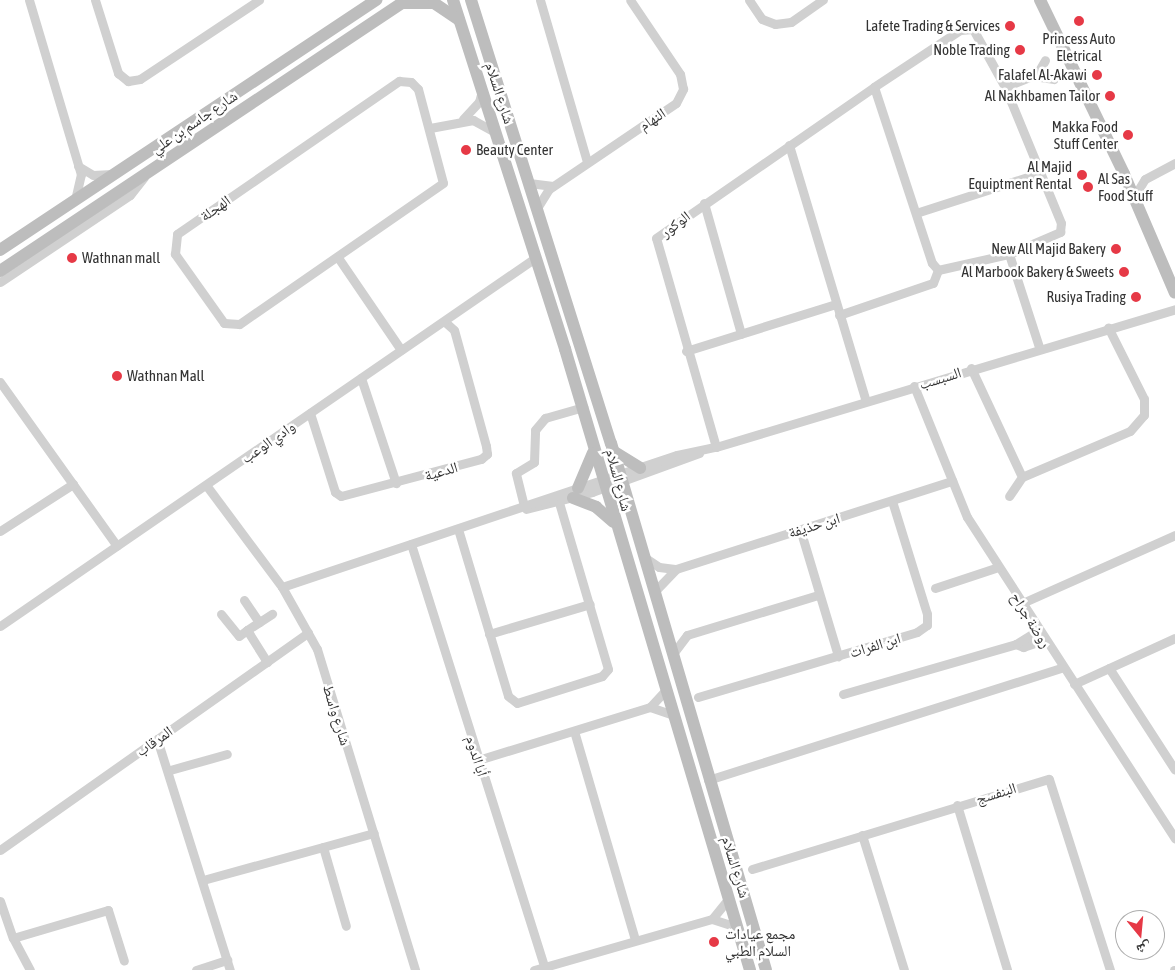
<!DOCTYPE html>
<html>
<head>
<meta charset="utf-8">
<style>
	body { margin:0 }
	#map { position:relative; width:1175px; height:970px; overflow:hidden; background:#fff; font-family:"Asap Condensed","Noto Naskh Arabic",sans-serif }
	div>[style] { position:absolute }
	.street>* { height:9px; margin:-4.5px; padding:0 4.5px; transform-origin:4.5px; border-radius:4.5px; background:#d0d0d0 }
	.secondary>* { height:12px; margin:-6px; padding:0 6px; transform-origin:6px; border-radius:6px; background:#bdbdbd }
	.dots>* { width:14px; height:14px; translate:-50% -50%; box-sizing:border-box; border:2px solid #fff; border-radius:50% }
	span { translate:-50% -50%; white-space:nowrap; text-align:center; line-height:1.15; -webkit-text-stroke:5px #fff; paint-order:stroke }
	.poi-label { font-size:15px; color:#333 }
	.right { translate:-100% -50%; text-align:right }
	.left { translate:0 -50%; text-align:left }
	.street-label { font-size:15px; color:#333 }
	.north { position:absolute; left:1115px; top:910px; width:50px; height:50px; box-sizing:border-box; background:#fff; border:1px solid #adadad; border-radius:50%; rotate:163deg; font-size:14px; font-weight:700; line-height:20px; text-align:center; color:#333 }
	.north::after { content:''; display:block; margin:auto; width:18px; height:22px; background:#e63946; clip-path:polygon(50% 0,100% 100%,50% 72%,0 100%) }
</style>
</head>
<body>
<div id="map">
	<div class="street">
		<i style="left:29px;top:0;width:182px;rotate:73.4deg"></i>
		<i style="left:81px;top:174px;width:27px;rotate:103deg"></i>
		<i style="left:95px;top:0;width:77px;rotate:72.5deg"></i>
		<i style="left:118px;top:73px;width:13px;rotate:39deg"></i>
		<i style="left:128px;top:81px;width:12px;rotate:-9deg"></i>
		<i style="left:140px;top:79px;width:143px;rotate:-33.6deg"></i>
		<i style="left:540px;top:0;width:169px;rotate:73.8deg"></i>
		<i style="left:749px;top:0;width:23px;rotate:56deg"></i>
		<i style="left:762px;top:19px;width:14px;rotate:21deg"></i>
		<i style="left:775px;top:24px;width:16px;rotate:-7deg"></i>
		<i style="left:791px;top:22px;width:39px;rotate:-35deg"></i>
		<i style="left:1034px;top:76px;width:20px;rotate:9deg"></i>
		<i style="left:399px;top:81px;width:12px;rotate:5deg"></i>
		<i style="left:411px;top:82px;width:10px;rotate:45deg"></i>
		<i style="left:418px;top:89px;width:97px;rotate:75.1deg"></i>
		<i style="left:443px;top:183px;width:248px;rotate:145.3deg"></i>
		<i style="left:239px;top:324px;width:15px;rotate:-176deg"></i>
		<i style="left:224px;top:323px;width:85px;rotate:-125.4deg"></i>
		<i style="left:175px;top:254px;width:20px;rotate:-84deg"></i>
		<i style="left:177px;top:234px;width:270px;rotate:-34.6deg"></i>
		<i style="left:1005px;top:87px;width:35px;rotate:-22deg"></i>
		<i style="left:1037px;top:74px;width:16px;rotate:-60deg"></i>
		<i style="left:463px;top:119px;width:23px;rotate:-47deg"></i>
		<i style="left:479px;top:102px;width:11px;rotate:-75deg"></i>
		<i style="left:430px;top:128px;width:44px;rotate:-10.5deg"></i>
		<i style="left:473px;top:120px;width:25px;rotate:29deg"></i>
		<i style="left:789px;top:145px;width:267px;rotate:73.3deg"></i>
		<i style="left:78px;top:166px;width:17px;rotate:31deg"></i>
		<i style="left:93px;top:175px;width:19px;rotate:-3deg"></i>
		<i style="left:529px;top:183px;width:24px;rotate:7deg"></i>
		<i style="left:1134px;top:197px;width:21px;rotate:-59deg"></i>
		<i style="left:1145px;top:179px;width:34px;rotate:-28deg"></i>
		<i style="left:704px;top:203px;width:136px;rotate:74.2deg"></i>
		<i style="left:537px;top:208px;width:22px;rotate:-58deg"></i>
		<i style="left:549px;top:189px;width:153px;rotate:-34.1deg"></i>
		<i style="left:676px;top:103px;width:16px;rotate:-63deg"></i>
		<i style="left:683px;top:89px;width:15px;rotate:-101deg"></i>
		<i style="left:680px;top:74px;width:89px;rotate:-124deg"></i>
		<i style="left:916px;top:213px;width:130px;rotate:-17.9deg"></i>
		<i style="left:1009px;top:254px;width:98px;rotate:72.1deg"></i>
		<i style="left:339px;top:259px;width:110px;rotate:55.7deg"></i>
		<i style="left:0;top:282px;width:156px;rotate:-33.8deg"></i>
		<i style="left:130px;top:195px;width:23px;rotate:-52deg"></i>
		<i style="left:839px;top:315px;width:99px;rotate:-18.8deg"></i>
		<i style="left:933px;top:283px;width:14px;rotate:-69deg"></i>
		<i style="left:686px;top:351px;width:157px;rotate:-17.4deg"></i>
		<i style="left:971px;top:368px;width:120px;rotate:64.9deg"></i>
		<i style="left:1022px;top:477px;width:23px;rotate:124deg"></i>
		<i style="left:361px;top:378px;width:111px;rotate:71.6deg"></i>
		<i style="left:0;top:382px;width:201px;rotate:54.5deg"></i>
		<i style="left:914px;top:386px;width:141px;rotate:68deg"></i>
		<i style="left:967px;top:517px;width:383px;rotate:57.1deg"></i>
		<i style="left:310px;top:413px;width:83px;rotate:72.4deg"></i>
		<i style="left:335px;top:492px;width:7px;rotate:34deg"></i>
		<i style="left:341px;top:496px;width:145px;rotate:-14.8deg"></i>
		<i style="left:481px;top:459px;width:8px;rotate:-40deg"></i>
		<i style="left:487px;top:454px;width:8px;rotate:-97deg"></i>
		<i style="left:486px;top:446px;width:120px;rotate:-105.4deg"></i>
		<i style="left:454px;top:330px;width:13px;rotate:-138deg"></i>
		<i style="left:716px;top:447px;width:217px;rotate:-106deg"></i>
		<i style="left:656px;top:238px;width:265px;rotate:-34.7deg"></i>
		<i style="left:874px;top:87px;width:185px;rotate:71.8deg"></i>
		<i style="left:932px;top:263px;width:9px;rotate:49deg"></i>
		<i style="left:938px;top:270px;width:73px;rotate:-12.7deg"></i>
		<i style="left:1009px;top:254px;width:56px;rotate:-23.3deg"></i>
		<i style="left:1060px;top:232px;width:9px;rotate:-84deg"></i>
		<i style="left:1061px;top:223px;width:147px;rotate:-112.4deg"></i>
		<i style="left:1005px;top:87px;width:66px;rotate:-118.9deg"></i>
		<i style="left:973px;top:29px;width:13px;rotate:176deg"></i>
		<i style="left:960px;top:30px;width:103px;rotate:146.5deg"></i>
		<i style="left:1022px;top:477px;width:117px;rotate:-23.1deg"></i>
		<i style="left:1130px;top:431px;width:21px;rotate:-49deg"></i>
		<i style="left:1144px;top:415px;width:16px;rotate:-90deg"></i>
		<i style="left:1144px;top:399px;width:80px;rotate:-116.6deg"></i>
		<i style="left:206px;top:485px;width:127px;rotate:53.3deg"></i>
		<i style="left:282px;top:587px;width:71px;rotate:60.6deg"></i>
		<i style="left:317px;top:649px;width:336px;rotate:73deg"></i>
		<i style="left:524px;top:506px;width:34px;rotate:-104deg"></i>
		<i style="left:516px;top:473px;width:21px;rotate:-31deg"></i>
		<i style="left:534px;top:462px;width:32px;rotate:-88deg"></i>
		<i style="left:535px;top:430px;width:16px;rotate:-50deg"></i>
		<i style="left:545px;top:418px;width:40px;rotate:-16deg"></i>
		<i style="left:526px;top:509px;width:68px;rotate:-14.4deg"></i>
		<i style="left:592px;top:492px;width:114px;rotate:-20deg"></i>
		<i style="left:458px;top:529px;width:174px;rotate:73.3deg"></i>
		<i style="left:508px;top:696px;width:11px;rotate:38deg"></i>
		<i style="left:517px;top:703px;width:89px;rotate:-17.6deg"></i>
		<i style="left:602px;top:676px;width:9px;rotate:-49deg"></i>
		<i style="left:608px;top:669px;width:174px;rotate:-106.4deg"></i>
		<i style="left:800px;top:529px;width:133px;rotate:73.3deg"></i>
		<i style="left:0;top:531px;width:87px;rotate:-32.8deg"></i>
		<i style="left:411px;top:544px;width:443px;rotate:72.5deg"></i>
		<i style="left:644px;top:557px;width:18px;rotate:34deg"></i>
		<i style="left:659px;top:567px;width:16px;rotate:7deg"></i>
		<i style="left:282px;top:587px;width:416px;rotate:-18.5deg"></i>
		<i style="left:677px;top:455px;width:40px;rotate:-12deg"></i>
		<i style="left:716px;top:447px;width:479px;rotate:-16.7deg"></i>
		<i style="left:935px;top:588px;width:66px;rotate:-18.4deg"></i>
		<i style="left:654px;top:592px;width:32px;rotate:-46deg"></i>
		<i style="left:676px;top:569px;width:290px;rotate:-17.7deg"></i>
		<i style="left:244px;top:600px;width:27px;rotate:56deg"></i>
		<i style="left:1020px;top:604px;width:170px;rotate:-24deg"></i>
		<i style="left:221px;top:614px;width:28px;rotate:51deg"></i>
		<i style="left:239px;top:636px;width:10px;rotate:-37deg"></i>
		<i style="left:247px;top:630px;width:38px;rotate:58deg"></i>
		<i style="left:0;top:626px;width:649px;rotate:-34.52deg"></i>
		<i style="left:247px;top:630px;width:30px;rotate:-33deg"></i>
		<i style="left:489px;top:634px;width:105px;rotate:-16.5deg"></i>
		<i style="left:1016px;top:644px;width:8px;rotate:23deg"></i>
		<i style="left:1023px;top:647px;width:21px;rotate:-19deg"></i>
		<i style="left:672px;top:655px;width:25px;rotate:-53deg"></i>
		<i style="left:687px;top:635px;width:137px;rotate:-17deg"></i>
		<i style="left:1109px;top:668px;width:121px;rotate:57.1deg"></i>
		<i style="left:1074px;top:684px;width:111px;rotate:-24.5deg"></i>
		<i style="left:843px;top:694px;width:180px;rotate:-16.1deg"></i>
		<i style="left:1016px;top:644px;width:25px;rotate:-32deg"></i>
		<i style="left:698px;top:697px;width:228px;rotate:-16.5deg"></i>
		<i style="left:917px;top:632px;width:12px;rotate:-35deg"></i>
		<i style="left:927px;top:625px;width:11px;rotate:-90deg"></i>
		<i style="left:927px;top:614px;width:118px;rotate:-107.2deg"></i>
		<i style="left:650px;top:707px;width:24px;rotate:19deg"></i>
		<i style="left:574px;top:731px;width:217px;rotate:73.7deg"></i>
		<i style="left:157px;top:739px;width:242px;rotate:72.5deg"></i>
		<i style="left:478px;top:760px;width:180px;rotate:-17.1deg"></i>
		<i style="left:650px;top:707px;width:22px;rotate:-47deg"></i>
		<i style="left:170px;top:770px;width:59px;rotate:-15.7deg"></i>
		<i style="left:708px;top:780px;width:371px;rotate:-17.6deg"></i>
		<i style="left:957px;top:805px;width:172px;rotate:73.1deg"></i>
		<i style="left:862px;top:835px;width:141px;rotate:72.7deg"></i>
		<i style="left:323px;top:847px;width:82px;rotate:73.8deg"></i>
		<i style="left:0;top:850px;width:377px;rotate:-35.2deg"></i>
		<i style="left:752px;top:869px;width:310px;rotate:-16.9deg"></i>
		<i style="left:1049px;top:779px;width:201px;rotate:72.3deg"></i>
		<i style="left:203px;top:880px;width:177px;rotate:-15.4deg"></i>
		<i style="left:0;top:901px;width:39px;rotate:71deg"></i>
		<i style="left:13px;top:938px;width:36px;rotate:62deg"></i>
		<i style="left:712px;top:919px;width:26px;rotate:-51deg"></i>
		<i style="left:13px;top:938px;width:99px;rotate:-16.4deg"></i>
		<i style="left:108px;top:910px;width:53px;rotate:72.6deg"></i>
		<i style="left:196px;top:970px;width:33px;rotate:-18deg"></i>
		<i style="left:534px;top:970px;width:185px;rotate:-16deg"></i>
		<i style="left:712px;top:919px;width:26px;rotate:18deg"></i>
		<i style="left:1174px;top:970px;width:1px"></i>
	</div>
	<div class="secondary">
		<i style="left:453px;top:0;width:367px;rotate:72.2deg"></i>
		<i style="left:565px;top:349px;width:648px;rotate:73.41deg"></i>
		<i style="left:471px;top:0;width:465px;rotate:72.5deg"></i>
		<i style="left:611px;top:443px;width:549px;rotate:73.61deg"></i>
		<i style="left:1040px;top:0;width:193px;rotate:64.2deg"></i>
		<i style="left:1124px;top:174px;width:129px;rotate:66.8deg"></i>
		<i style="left:402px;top:3px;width:32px"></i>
		<i style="left:434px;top:3px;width:30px;rotate:34deg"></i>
		<i style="left:0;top:250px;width:452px;rotate:-33.6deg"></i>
		<i style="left:0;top:271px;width:489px;rotate:-33.7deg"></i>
		<i style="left:613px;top:451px;width:32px;rotate:32deg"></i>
		<i style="left:578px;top:488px;width:38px;rotate:-67deg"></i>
		<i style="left:573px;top:498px;width:25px;rotate:21deg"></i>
		<i style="left:596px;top:507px;width:23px;rotate:41deg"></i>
	</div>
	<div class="dots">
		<i style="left:1079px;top:21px;background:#e63946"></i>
		<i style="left:1010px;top:26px;background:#e63946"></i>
		<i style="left:1020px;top:50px;background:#e63946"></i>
		<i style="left:1097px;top:75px;background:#e63946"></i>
		<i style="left:1110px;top:96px;background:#e63946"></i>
		<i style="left:1128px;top:135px;background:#e63946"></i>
		<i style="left:466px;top:150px;background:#e63946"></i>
		<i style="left:1082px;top:175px;background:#e63946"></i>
		<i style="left:1088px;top:187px;background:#e63946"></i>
		<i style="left:1116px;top:249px;background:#e63946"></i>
		<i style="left:72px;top:258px;background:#e63946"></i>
		<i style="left:1124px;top:272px;background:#e63946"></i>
		<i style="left:1136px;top:297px;background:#e63946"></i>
		<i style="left:117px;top:376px;background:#e63946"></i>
		<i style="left:714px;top:942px;background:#e63946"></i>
	</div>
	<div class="poi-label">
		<span class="right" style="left:1000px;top:26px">Lafete Trading &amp; Services</span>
		<span style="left:1079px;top:47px">Princess Auto<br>Eletrical</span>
		<span class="right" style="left:1010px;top:50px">Noble Trading</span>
		<span class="right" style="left:1087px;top:75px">Falafel Al-Akawi</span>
		<span class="right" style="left:1100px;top:96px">Al Nakhbamen Tailor</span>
		<span class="right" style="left:1118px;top:135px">Makka Food<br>Stuff Center</span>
		<span class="left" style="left:476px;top:150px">Beauty Center</span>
		<span class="right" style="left:1072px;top:175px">Al Majid<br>Equiptment Rental</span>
		<span class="left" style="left:1098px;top:187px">Al Sas<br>Food Stuff</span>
		<span class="right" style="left:1106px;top:249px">New All Majid Bakery</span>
		<span class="left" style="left:82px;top:258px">Wathnan mall</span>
		<span class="right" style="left:1114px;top:272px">Al Marbook Bakery &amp; Sweets</span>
		<span class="right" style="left:1126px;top:297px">Rusiya Trading</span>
		<span class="left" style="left:127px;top:376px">Wathnan Mall</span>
		<span class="left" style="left:725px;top:942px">مجمع عيادات<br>السلام الطبي</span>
	</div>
	<div class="street-label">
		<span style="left:500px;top:93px;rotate:72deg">شارع السلام</span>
		<span style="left:652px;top:119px;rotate:-33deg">النهام</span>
		<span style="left:194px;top:122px;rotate:-34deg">شارع جاسم بن علي</span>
		<span style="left:215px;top:208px;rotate:-35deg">الهجلة</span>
		<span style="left:675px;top:224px;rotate:-37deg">الوكور</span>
		<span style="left:940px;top:378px;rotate:-17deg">السبسب</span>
		<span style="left:268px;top:442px;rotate:-35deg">وادي الوعب</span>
		<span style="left:441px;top:471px;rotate:-16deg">الدعية</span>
		<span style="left:619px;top:480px;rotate:75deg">شارع السلام</span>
		<span style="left:814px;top:525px;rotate:-17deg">ابن حذيفة</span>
		<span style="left:1031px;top:620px;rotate:58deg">روضة جراح</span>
		<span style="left:875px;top:645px;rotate:-17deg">ابن الفرات</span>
		<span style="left:337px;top:715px;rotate:73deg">شارع واسط</span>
		<span style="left:154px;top:741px;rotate:-35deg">المرقاب</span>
		<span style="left:477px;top:756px;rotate:73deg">أبا الدوم</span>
		<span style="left:996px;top:793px;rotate:-17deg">البنفسج</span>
		<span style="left:736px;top:867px;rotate:73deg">شارع السلام</span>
	</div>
	<div class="north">ش</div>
</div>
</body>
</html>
